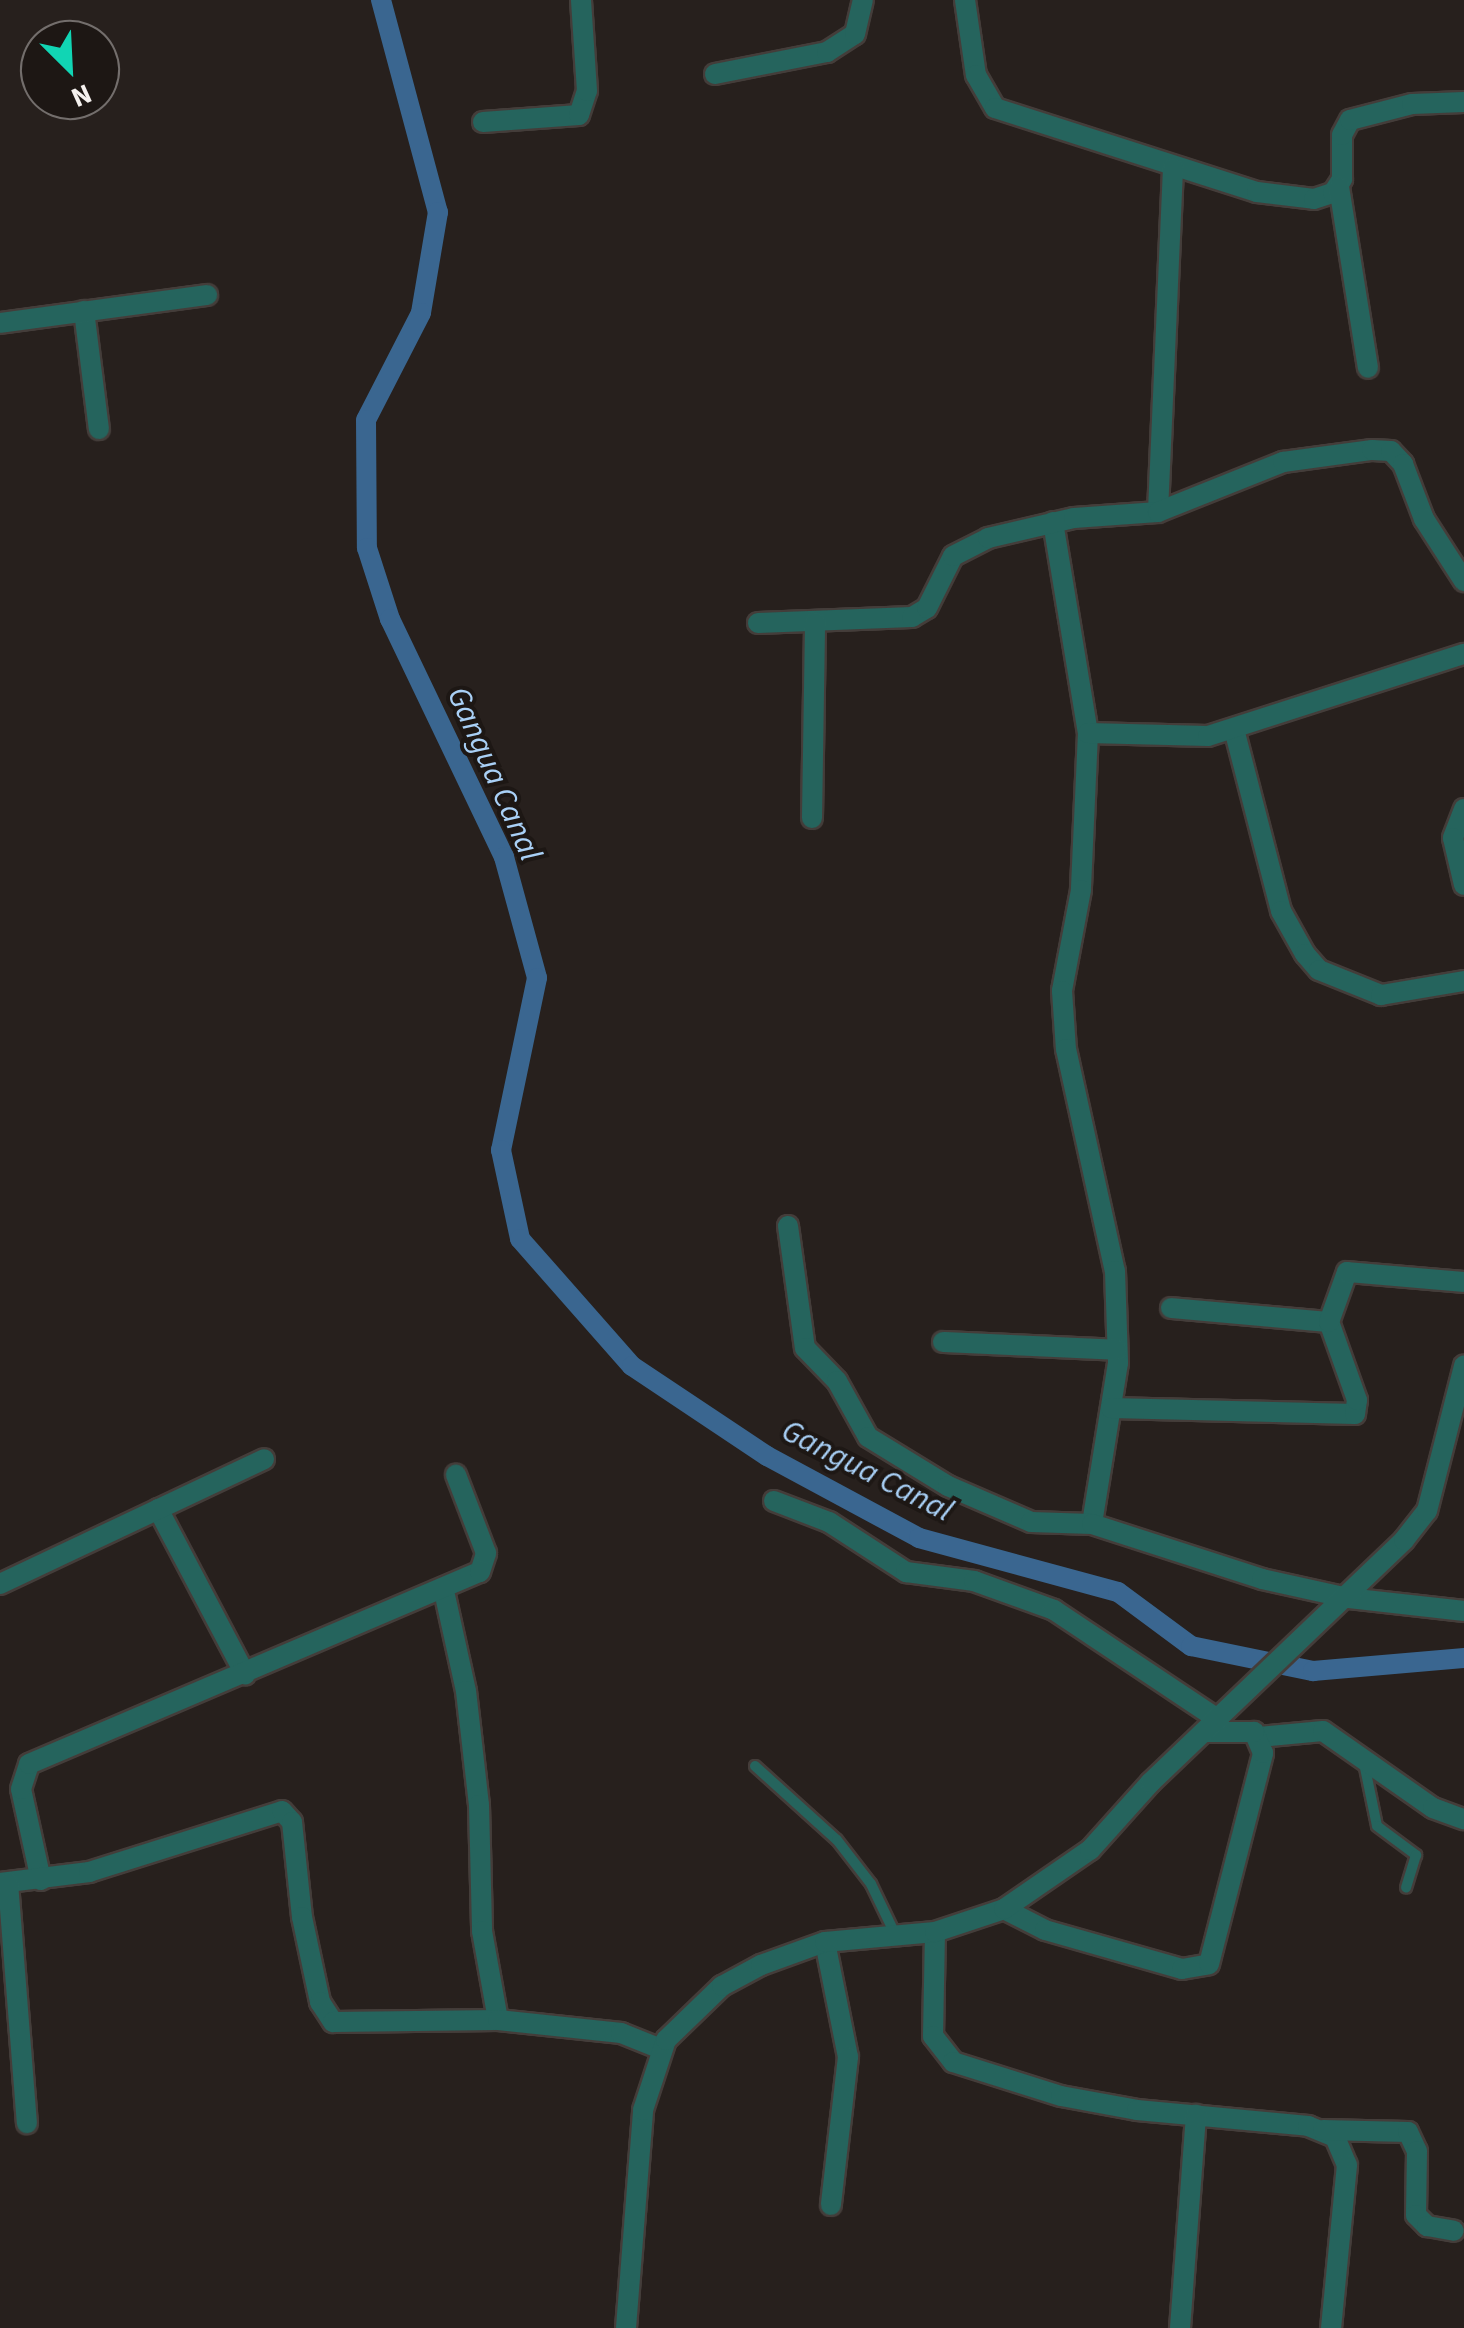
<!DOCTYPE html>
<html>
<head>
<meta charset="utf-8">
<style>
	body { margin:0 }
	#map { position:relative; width:1464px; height:2328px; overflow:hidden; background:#27201d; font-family:"Source Sans 3",sans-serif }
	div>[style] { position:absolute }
	.canal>* { height:20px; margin:-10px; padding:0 10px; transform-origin:10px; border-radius:10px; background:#3a6690 }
	.roads { filter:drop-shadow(2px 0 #443d3a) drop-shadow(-2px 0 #443d3a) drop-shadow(0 2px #443d3a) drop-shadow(0 -2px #443d3a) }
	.lane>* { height:10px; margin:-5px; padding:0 5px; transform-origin:5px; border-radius:5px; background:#25645d }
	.street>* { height:20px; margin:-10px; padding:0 10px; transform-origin:10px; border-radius:10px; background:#25645d }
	span { translate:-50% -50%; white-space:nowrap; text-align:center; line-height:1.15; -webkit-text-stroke:8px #1d1714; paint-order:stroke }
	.water-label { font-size:32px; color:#a9d0f6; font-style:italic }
	.north { position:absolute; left:20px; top:20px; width:100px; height:100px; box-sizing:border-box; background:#1d1714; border:2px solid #736e6c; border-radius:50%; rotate:156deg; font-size:28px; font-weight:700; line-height:40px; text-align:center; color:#f5f1ef }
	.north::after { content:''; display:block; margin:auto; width:35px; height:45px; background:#11d5b4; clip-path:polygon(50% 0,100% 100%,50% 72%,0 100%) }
</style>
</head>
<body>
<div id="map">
	<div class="canal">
		<i style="left:381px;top:0;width:220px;rotate:75deg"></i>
		<i style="left:438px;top:212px;width:102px;rotate:99.6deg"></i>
		<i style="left:421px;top:313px;width:120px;rotate:117.2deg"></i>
		<i style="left:366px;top:420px;width:128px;rotate:89.6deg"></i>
		<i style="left:367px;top:548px;width:75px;rotate:72.1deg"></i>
		<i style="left:390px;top:619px;width:264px;rotate:64.4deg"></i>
		<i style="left:504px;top:857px;width:125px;rotate:74.7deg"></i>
		<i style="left:537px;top:978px;width:176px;rotate:101.8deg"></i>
		<i style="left:501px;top:1150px;width:91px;rotate:77.9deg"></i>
		<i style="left:520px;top:1239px;width:169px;rotate:48.6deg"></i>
		<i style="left:632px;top:1366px;width:162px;rotate:33.7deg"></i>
		<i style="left:767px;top:1456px;width:173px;rotate:28.3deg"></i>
		<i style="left:919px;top:1538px;width:206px;rotate:15.2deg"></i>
		<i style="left:1118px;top:1592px;width:91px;rotate:36.5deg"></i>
		<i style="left:1191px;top:1646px;width:125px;rotate:11.6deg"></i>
		<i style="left:1313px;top:1671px;width:152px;rotate:-4.9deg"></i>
	</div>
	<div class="roads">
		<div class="lane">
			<i style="left:1364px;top:1763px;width:64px;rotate:78.3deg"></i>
			<i style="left:1377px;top:1826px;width:49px;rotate:36.6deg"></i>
			<i style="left:1416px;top:1855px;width:34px;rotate:107deg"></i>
			<i style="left:755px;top:1766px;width:110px;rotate:42.1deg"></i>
			<i style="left:837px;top:1840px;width:56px;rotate:52.3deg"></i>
			<i style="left:871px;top:1884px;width:58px;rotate:64.3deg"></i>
		</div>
		<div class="street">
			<i style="left:965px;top:0;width:76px;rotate:81.7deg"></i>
			<i style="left:976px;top:75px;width:38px;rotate:60deg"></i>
			<i style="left:995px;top:108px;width:275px;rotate:17.8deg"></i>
			<i style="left:1257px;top:192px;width:57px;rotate:7deg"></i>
			<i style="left:1314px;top:199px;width:20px;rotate:-18deg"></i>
			<i style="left:1333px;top:193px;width:17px;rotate:-57deg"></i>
			<i style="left:1342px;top:179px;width:44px;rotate:-90deg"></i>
			<i style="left:1342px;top:135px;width:17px;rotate:-62deg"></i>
			<i style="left:1350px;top:120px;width:64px;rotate:-14.5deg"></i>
			<i style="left:1412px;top:104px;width:52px;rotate:-2.2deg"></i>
			<i style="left:715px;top:74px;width:114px;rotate:-11.1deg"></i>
			<i style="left:827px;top:52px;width:33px;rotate:-33deg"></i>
			<i style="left:855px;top:34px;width:35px;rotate:-77deg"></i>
			<i style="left:483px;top:122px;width:96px;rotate:-4.2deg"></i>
			<i style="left:579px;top:115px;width:25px;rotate:-72deg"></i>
			<i style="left:587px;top:91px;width:91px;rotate:-93.8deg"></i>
			<i style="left:1339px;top:187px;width:183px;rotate:80.9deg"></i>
			<i style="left:84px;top:311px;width:119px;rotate:82.8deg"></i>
			<i style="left:0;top:323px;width:209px;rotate:-7.7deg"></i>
			<i style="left:1158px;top:512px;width:344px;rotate:-87.5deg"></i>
			<i style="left:1053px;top:522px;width:214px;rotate:80.6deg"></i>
			<i style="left:1088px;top:733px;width:157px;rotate:92.6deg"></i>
			<i style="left:1081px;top:890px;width:103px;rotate:100.7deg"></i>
			<i style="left:1062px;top:991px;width:58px;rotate:86.1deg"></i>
			<i style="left:1066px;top:1049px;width:227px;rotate:77.6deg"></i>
			<i style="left:1115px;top:1271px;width:92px;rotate:88.1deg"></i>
			<i style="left:1118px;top:1363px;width:163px;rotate:99.2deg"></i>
			<i style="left:758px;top:623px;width:154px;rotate:-2.2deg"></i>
			<i style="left:912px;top:617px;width:17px;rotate:-31deg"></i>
			<i style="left:927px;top:608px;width:58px;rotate:-63.4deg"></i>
			<i style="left:953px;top:556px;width:39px;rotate:-27deg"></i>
			<i style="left:988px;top:538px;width:88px;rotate:-13.1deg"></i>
			<i style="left:1074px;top:518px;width:84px;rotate:-4.1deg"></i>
			<i style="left:1158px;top:512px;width:135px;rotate:-21.8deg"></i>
			<i style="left:1283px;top:462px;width:90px;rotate:-7.7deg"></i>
			<i style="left:1372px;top:450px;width:19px;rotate:3deg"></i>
			<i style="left:1391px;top:451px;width:18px;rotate:47deg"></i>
			<i style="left:1403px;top:464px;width:59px;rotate:69.1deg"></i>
			<i style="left:1424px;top:519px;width:74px;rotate:57.2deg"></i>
			<i style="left:1234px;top:729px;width:188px;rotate:75.5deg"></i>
			<i style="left:1281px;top:911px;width:49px;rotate:60.8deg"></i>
			<i style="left:1305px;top:954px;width:21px;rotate:49deg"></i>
			<i style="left:1319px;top:970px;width:67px;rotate:22deg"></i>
			<i style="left:1381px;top:995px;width:84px;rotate:-9.6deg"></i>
			<i style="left:1088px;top:733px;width:120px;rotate:1.4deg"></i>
			<i style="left:1208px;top:736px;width:269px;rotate:-17.8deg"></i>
			<i style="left:1464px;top:809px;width:31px;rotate:111deg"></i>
			<i style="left:1453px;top:838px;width:48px;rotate:76.8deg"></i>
			<i style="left:812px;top:818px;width:196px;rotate:-89.1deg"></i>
			<i style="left:788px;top:1226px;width:123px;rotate:82.1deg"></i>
			<i style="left:805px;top:1348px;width:46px;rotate:45.9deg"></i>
			<i style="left:837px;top:1381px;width:64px;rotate:61deg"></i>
			<i style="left:868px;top:1437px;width:94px;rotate:31.5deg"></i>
			<i style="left:948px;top:1486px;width:90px;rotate:23.4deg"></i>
			<i style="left:1031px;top:1522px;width:61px;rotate:1.9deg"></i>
			<i style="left:1092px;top:1524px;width:179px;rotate:17.9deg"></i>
			<i style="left:1262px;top:1579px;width:88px;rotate:12.5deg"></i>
			<i style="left:1348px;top:1598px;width:117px;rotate:6.4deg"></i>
			<i style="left:1171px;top:1308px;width:159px;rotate:5.1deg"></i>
			<i style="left:943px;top:1342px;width:174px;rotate:2.6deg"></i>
			<i style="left:1111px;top:1408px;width:244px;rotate:1.4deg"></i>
			<i style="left:1355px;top:1414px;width:14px;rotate:-82deg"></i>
			<i style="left:1357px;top:1400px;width:83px;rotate:-109.7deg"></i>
			<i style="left:1329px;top:1322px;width:53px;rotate:-70.2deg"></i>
			<i style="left:1347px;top:1272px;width:117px;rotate:4.9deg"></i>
			<i style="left:774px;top:1501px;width:59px;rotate:20.9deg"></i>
			<i style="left:829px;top:1522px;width:92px;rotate:33deg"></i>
			<i style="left:906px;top:1572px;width:69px;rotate:7.5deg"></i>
			<i style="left:974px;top:1581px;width:85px;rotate:19.9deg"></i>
			<i style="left:1054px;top:1610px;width:198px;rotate:33.7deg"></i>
			<i style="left:158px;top:1509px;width:187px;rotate:62.2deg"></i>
			<i style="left:0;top:1584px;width:292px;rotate:-25.3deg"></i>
			<i style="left:444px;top:1591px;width:102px;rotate:77.6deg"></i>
			<i style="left:466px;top:1691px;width:115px;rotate:83.5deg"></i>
			<i style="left:479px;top:1805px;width:126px;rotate:88.6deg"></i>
			<i style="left:482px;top:1931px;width:90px;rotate:79.8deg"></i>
			<i style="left:1259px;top:1737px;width:64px;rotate:-5.4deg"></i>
			<i style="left:1323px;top:1731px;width:134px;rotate:35deg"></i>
			<i style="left:1433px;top:1808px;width:33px;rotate:20deg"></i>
			<i style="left:41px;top:1880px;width:93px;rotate:-102.4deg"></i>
			<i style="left:21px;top:1789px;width:26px;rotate:-72deg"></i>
			<i style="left:29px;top:1764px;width:490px;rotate:-23.1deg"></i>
			<i style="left:480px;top:1572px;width:20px;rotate:-72deg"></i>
			<i style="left:486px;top:1553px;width:84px;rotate:-111deg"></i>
			<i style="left:0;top:1883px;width:90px;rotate:-7deg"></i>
			<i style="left:89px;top:1872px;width:202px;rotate:-17.5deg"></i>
			<i style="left:282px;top:1811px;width:15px;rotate:48deg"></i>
			<i style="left:292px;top:1822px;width:96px;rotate:84deg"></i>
			<i style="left:302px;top:1917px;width:87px;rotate:78deg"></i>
			<i style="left:320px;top:2002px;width:24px;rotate:57deg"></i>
			<i style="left:333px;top:2022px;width:165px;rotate:-0.7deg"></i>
			<i style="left:498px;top:2020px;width:124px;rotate:6deg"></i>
			<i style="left:621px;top:2033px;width:43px;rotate:21.8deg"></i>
			<i style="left:8px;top:1883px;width:241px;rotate:85.5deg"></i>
			<i style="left:1004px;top:1909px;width:46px;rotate:27.1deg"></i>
			<i style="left:1045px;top:1930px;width:142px;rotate:15.9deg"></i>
			<i style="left:1182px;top:1969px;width:27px;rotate:-10deg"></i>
			<i style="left:1209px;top:1964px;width:218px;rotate:-75.6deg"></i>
			<i style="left:1263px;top:1753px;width:23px;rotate:-113deg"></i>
			<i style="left:1254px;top:1732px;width:49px;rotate:180deg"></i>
			<i style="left:935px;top:1932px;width:104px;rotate:91.1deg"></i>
			<i style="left:933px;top:2036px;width:33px;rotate:52deg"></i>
			<i style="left:953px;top:2062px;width:113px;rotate:17.5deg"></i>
			<i style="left:1061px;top:2096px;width:77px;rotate:10.4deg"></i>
			<i style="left:1137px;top:2110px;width:172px;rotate:5.3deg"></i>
			<i style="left:1308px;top:2126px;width:29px;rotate:22deg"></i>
			<i style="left:1335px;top:2137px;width:30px;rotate:67deg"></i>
			<i style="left:1347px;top:2165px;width:164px;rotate:95.6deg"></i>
			<i style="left:825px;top:1942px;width:117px;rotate:78.7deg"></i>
			<i style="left:848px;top:2057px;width:149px;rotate:96.6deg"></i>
			<i style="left:1323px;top:2130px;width:85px;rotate:1.3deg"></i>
			<i style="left:1408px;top:2132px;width:21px;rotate:65deg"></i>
			<i style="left:1417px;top:2151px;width:64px;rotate:90.9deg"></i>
			<i style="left:1416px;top:2215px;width:16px;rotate:45deg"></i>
			<i style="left:1427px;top:2226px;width:27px;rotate:10deg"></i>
			<i style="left:626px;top:2328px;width:219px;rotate:-85.5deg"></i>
			<i style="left:643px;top:2110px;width:74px;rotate:-71.8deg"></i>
			<i style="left:666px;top:2040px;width:78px;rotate:-44deg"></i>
			<i style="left:722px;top:1986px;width:44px;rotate:-28.3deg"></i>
			<i style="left:761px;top:1965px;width:68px;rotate:-19.8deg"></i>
			<i style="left:825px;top:1942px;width:110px;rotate:-5.2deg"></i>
			<i style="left:935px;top:1932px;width:73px;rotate:-18.4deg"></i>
			<i style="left:1004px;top:1909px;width:104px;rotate:-34.5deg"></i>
			<i style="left:1090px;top:1850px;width:91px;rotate:-48.1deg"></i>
			<i style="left:1151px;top:1782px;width:350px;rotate:-43.7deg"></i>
			<i style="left:1404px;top:1540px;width:37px;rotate:-52deg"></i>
			<i style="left:1427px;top:1511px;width:150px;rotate:-75.7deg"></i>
			<i style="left:1180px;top:2328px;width:214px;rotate:-85.7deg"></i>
		</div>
	</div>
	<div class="water-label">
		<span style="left:494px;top:774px;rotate:66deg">Gangua Canal</span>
		<span style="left:867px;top:1471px;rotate:27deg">Gangua Canal</span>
	</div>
	<div class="north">N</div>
</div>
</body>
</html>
